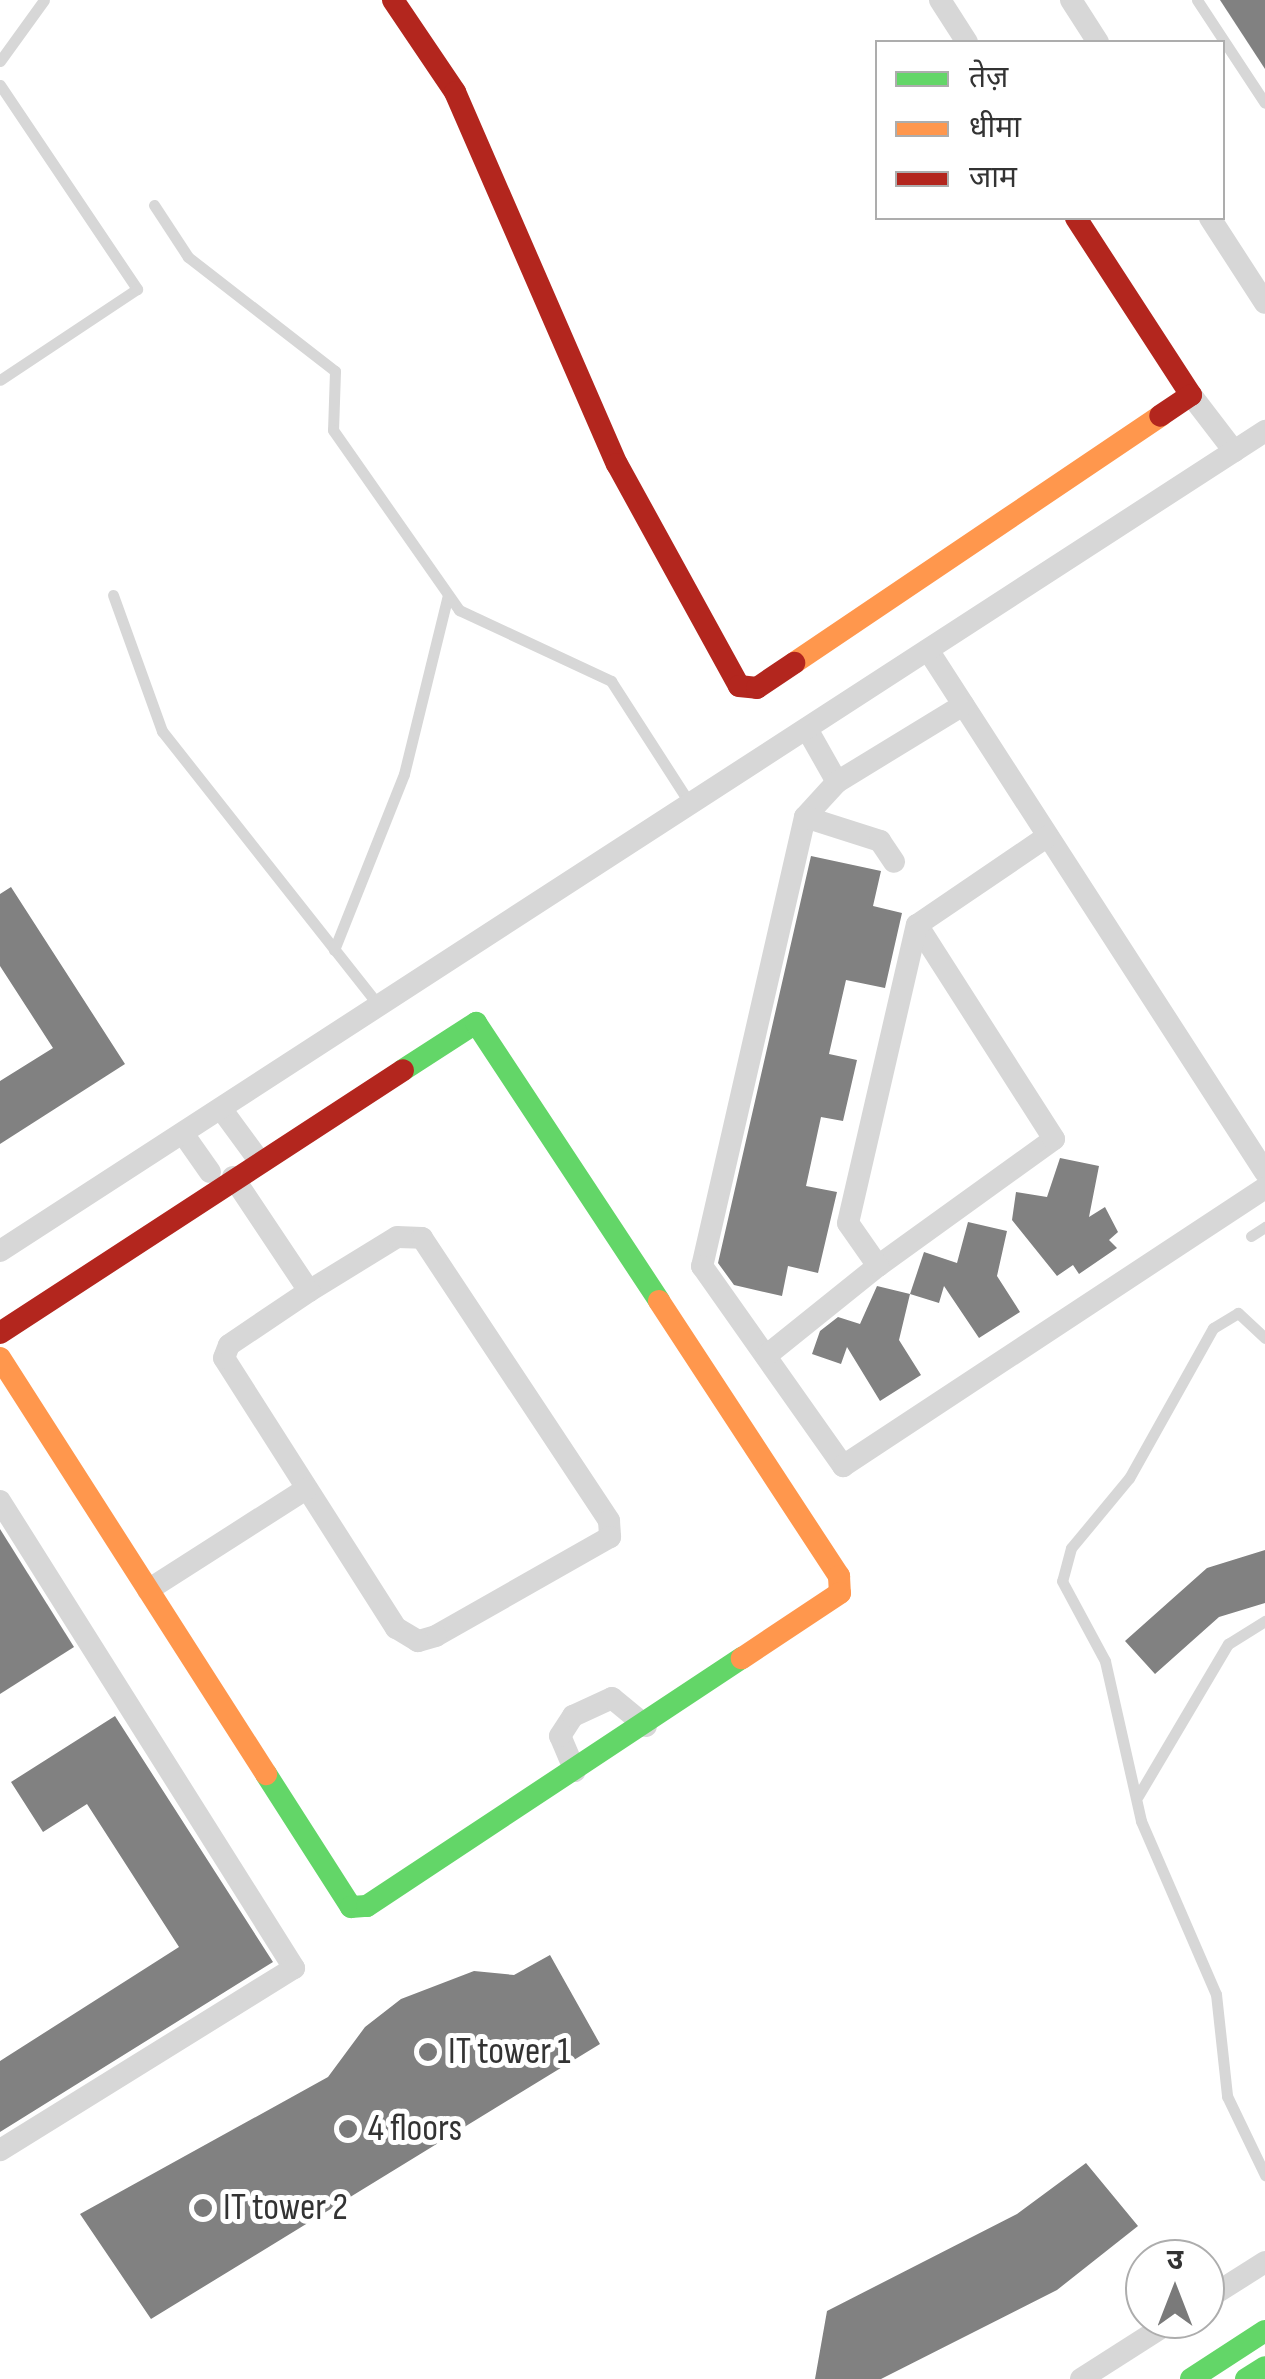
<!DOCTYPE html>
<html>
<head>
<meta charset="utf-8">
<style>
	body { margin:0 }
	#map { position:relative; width:1265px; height:2379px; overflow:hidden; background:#fff; font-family:"Sofia Sans Condensed","Noto Sans Devanagari",sans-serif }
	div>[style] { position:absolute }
	.building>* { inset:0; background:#818181 }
	.lane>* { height:11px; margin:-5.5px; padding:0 5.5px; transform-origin:5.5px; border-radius:5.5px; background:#d7d7d7 }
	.street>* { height:22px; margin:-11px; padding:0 11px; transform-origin:11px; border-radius:11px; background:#d7d7d7 }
	.fast>* { height:22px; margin:-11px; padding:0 11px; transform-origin:11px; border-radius:11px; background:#63d668 }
	.slow>* { height:22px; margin:-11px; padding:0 11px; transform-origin:11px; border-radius:11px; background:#ff974d }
	.jam>* { height:22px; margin:-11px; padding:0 11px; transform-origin:11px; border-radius:11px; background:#b3261e }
	.dots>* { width:28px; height:28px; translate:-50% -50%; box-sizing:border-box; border:5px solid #fff; border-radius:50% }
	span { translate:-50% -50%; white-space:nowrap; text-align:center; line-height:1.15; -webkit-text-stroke:10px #fff; paint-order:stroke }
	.poi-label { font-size:38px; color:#333 }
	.left { translate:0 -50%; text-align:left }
	.legend { position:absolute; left:875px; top:40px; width:350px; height:180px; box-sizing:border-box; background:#fff; border:2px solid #adadad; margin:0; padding:12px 18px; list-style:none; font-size:30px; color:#333 }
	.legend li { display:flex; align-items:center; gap:20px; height:50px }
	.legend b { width:50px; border:2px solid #adadad }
	.north { position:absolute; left:1125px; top:2239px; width:100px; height:100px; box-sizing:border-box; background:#fff; border:2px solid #adadad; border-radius:50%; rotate:0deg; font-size:28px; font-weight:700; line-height:40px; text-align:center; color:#333 }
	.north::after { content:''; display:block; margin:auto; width:35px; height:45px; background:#7a7a7a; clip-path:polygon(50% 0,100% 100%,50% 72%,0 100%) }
</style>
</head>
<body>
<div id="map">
	<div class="building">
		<i style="clip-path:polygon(1220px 0,1265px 0,1265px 69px)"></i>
		<i style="clip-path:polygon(811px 856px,881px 871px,873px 906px,902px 913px,885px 988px,846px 980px,829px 1054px,857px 1060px,843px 1121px,821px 1117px,806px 1186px,837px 1192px,818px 1273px,788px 1266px,782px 1296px,734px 1285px,718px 1263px)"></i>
		<i style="clip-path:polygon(11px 887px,125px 1064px,0 1144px,0 1081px,53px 1048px,0 966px,0 894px)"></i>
		<i style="clip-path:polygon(1060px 1158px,1099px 1166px,1089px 1217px,1105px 1207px,1118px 1232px,1109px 1240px,1117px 1248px,1079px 1274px,1073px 1265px,1057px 1276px,1012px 1220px,1016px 1192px,1047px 1197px)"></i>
		<i style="clip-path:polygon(968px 1222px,1007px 1231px,997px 1276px,1020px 1312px,979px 1338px,944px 1286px,939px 1303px,910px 1294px,924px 1252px,957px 1263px)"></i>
		<i style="clip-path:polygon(877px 1286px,910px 1294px,899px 1340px,921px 1375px,880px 1401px,847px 1347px,841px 1364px,812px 1354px,820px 1331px,838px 1317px,860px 1324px)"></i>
		<i style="clip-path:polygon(0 1529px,74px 1647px,0 1694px)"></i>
		<i style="clip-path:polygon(1265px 1550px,1265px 1603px,1219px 1617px,1155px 1674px,1125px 1641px,1207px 1568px)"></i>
		<i style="clip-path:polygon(115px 1716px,273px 1962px,0 2132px,0 2061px,179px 1947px,87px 1804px,43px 1832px,11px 1782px)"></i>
		<i style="clip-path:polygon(550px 1955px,600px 2044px,151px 2319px,80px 2214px,328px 2077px,365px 2027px,401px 1999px,474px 1971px,514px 1975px)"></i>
		<i style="clip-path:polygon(1086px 2163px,1138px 2226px,1057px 2290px,881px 2379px,815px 2379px,827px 2311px,1017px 2214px)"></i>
	</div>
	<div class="lane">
		<i style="left:1197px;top:0;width:123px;rotate:56.6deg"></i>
		<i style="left:0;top:61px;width:75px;rotate:-54.2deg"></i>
		<i style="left:0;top:85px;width:246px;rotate:56.1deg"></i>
		<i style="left:137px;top:289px;width:164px;rotate:146.4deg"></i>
		<i style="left:154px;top:205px;width:62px;rotate:56.8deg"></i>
		<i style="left:188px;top:257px;width:186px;rotate:37.8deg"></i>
		<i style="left:335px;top:371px;width:59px;rotate:91.9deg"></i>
		<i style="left:333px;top:430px;width:220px;rotate:55deg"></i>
		<i style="left:459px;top:610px;width:168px;rotate:25deg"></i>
		<i style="left:611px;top:681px;width:148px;rotate:57.2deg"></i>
		<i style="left:113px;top:595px;width:145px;rotate:70.2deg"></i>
		<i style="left:162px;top:731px;width:352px;rotate:51.7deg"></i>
		<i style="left:334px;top:950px;width:189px;rotate:-68.3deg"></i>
		<i style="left:404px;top:774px;width:184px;rotate:-76.2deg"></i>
		<i style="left:1251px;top:1236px;width:17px;rotate:-33deg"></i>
		<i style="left:1265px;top:1338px;width:37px;rotate:-137deg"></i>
		<i style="left:1238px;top:1313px;width:29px;rotate:149deg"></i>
		<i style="left:1213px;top:1328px;width:172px;rotate:119.2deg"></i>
		<i style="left:1129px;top:1478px;width:91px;rotate:129.6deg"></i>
		<i style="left:1071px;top:1548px;width:34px;rotate:105deg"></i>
		<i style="left:1062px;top:1581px;width:91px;rotate:61.7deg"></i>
		<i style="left:1105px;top:1661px;width:164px;rotate:77.3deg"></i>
		<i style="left:1141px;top:1821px;width:189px;rotate:66.6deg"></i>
		<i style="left:1216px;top:1994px;width:103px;rotate:83.8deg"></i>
		<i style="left:1227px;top:2096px;width:88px;rotate:64.3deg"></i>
		<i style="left:1138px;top:1796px;width:177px;rotate:-59.4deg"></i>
		<i style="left:1228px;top:1644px;width:44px;rotate:-31.9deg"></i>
	</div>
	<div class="street">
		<i style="left:940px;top:0;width:50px;rotate:57.3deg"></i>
		<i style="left:1071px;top:0;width:50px;rotate:57.3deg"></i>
		<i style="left:1210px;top:218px;width:101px;rotate:57.1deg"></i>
		<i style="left:1191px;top:395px;width:71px;rotate:52.5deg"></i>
		<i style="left:928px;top:650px;width:621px;rotate:57.15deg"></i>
		<i style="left:807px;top:729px;width:61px;rotate:60.5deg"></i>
		<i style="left:837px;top:782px;width:47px;rotate:132.4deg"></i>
		<i style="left:805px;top:817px;width:461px;rotate:102.9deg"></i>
		<i style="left:702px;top:1266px;width:245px;rotate:54.8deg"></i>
		<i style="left:843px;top:1466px;width:505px;rotate:-33.38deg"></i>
		<i style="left:837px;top:782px;width:148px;rotate:-31.4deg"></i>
		<i style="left:805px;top:817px;width:79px;rotate:17.7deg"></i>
		<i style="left:880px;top:841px;width:25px;rotate:56deg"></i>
		<i style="left:222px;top:1110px;width:61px;rotate:53.7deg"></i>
		<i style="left:184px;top:1135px;width:45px;rotate:54.9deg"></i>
		<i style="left:233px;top:1177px;width:137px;rotate:56.3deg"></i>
		<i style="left:309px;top:1291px;width:103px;rotate:-31.5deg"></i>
		<i style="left:397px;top:1237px;width:25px;rotate:2deg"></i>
		<i style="left:422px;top:1238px;width:339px;rotate:56.5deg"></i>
		<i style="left:609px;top:1521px;width:16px;rotate:86deg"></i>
		<i style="left:610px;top:1537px;width:200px;rotate:150.4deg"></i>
		<i style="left:436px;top:1636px;width:19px;rotate:164deg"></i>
		<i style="left:418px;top:1641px;width:26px;rotate:-149deg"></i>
		<i style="left:396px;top:1628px;width:320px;rotate:-122.5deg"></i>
		<i style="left:224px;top:1358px;width:14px;rotate:-69deg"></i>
		<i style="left:229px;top:1345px;width:97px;rotate:-34deg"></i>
		<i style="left:0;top:1251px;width:1508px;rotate:-32.95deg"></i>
		<i style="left:878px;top:1266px;width:217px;rotate:-35.8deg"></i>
		<i style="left:1054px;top:1139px;width:254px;rotate:-122.6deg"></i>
		<i style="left:766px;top:1356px;width:144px;rotate:-38.8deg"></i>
		<i style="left:878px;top:1266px;width:52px;rotate:-124.9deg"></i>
		<i style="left:848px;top:1223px;width:306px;rotate:-77deg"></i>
		<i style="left:917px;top:925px;width:158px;rotate:-34.2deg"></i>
		<i style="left:0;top:1501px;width:552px;rotate:57.81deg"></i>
		<i style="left:294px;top:1968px;width:346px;rotate:148.2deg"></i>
		<i style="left:148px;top:1590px;width:188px;rotate:-32.6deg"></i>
		<i style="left:575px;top:1771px;width:38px;rotate:-113deg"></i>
		<i style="left:560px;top:1736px;width:24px;rotate:-57deg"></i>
		<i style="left:573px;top:1716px;width:43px;rotate:-24.8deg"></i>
		<i style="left:612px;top:1698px;width:44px;rotate:39.5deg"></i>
		<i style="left:1205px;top:2300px;width:71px;rotate:-32.3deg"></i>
		<i style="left:1081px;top:2379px;width:112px;rotate:-32.6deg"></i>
	</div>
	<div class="fast">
		<i style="left:403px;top:1070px;width:87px;rotate:-32.8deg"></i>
		<i style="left:476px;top:1023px;width:333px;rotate:56.6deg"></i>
		<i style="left:266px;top:1774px;width:158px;rotate:57.4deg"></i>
		<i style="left:351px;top:1907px;width:16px;rotate:-4deg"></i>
		<i style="left:367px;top:1906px;width:450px;rotate:-33.5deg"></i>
		<i style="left:1191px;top:2379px;width:88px;rotate:-33deg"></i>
		<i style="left:1246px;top:2379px;width:22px;rotate:-32deg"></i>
	</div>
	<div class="slow">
		<i style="left:794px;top:663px;width:442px;rotate:-34deg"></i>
		<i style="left:659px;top:1301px;width:329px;rotate:56.8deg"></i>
		<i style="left:839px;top:1576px;width:17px;rotate:87deg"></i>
		<i style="left:840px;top:1593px;width:118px;rotate:146.4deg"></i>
		<i style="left:0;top:1358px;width:494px;rotate:57.4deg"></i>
	</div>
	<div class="jam">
		<i style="left:393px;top:0;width:111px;rotate:56deg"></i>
		<i style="left:455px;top:92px;width:406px;rotate:66.5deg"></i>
		<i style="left:617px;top:464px;width:253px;rotate:61.2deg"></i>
		<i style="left:739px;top:686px;width:18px;rotate:6deg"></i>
		<i style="left:757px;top:688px;width:45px;rotate:-34deg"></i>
		<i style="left:1076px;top:218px;width:211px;rotate:57deg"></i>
		<i style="left:1191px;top:395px;width:37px;rotate:146deg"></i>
		<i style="left:0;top:1333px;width:481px;rotate:-33.1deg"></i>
	</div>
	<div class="dots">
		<i style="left:428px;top:2052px;background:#7a7a7a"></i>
		<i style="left:348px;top:2129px;background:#7a7a7a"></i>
		<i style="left:203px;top:2208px;background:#7a7a7a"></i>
	</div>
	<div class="poi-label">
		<span class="left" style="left:448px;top:2052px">IT tower 1</span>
		<span class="left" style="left:368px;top:2129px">4 floors</span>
		<span class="left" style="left:223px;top:2208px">IT tower 2</span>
	</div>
	<ul class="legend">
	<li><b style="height:12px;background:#63d668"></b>तेज़</li>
	<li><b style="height:12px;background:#ff974d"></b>धीमा</li>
	<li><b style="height:12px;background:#b3261e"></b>जाम</li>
	</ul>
	<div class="north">उ</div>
</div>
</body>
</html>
